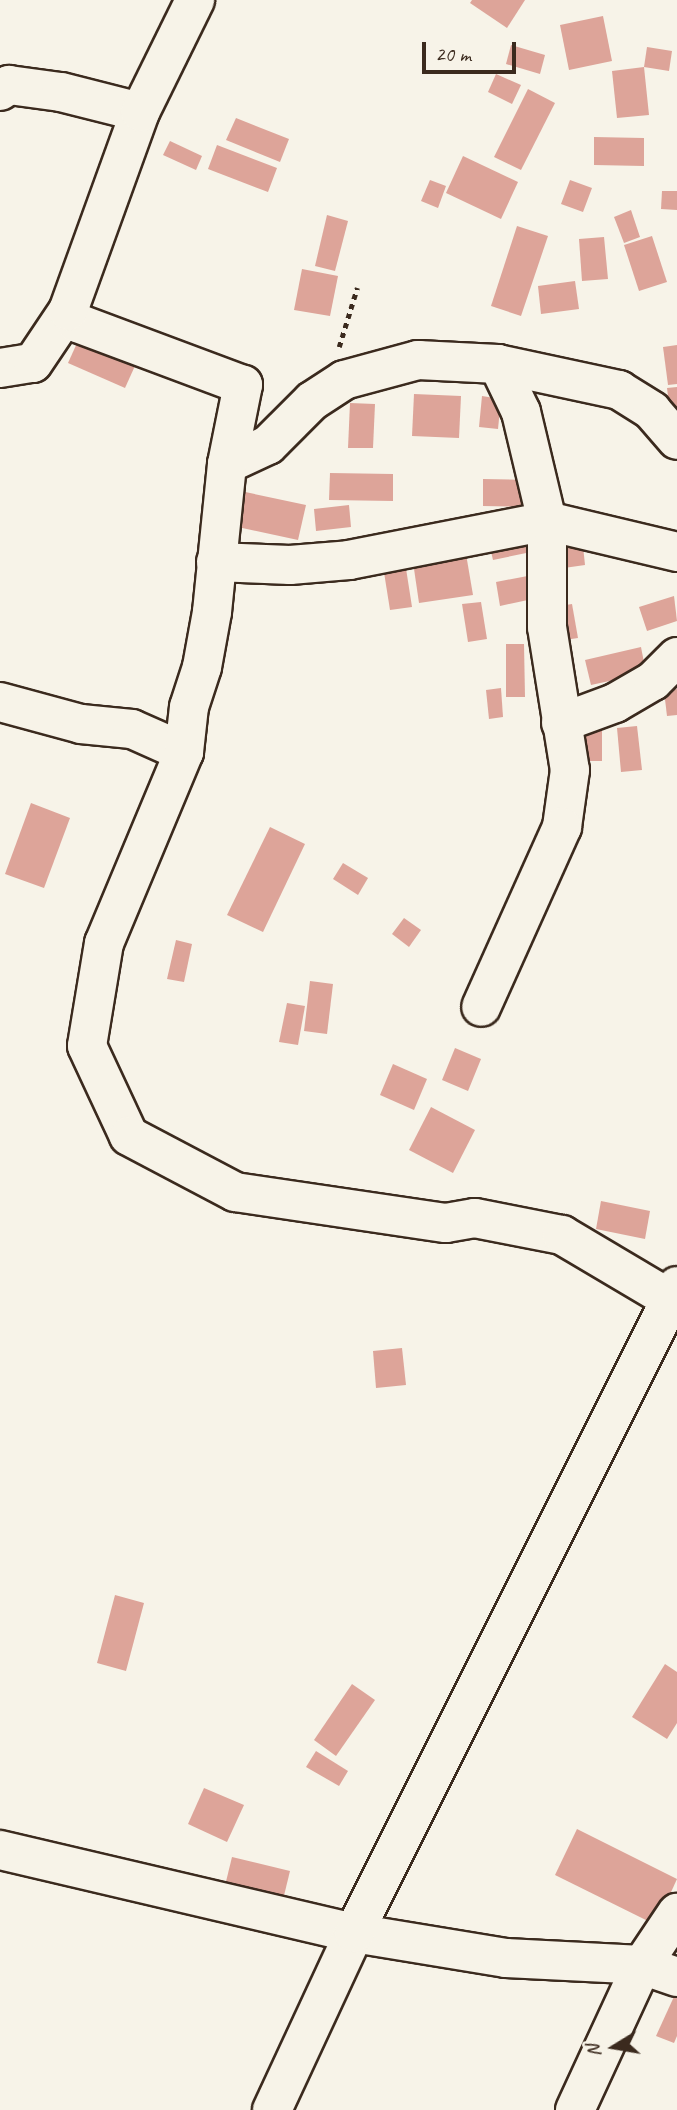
<!DOCTYPE html>
<html>
<head>
<meta charset="utf-8">
<style>
	body { margin:0 }
	#map { position:relative; width:677px; height:2110px; overflow:hidden; background:#f7f3e8; font-family:Caveat,sans-serif }
	div>[style] { position:absolute }
	.building>* { inset:0; background:#dda499 }
	.path>* { height:4.5px; margin-top:-2.25px; transform-origin:0; background:repeating-linear-gradient(90deg,#3b2a1e 0 5px,transparent 0 10px) }
	.roads { filter:drop-shadow(2px 0 #3b2a1e) drop-shadow(-2px 0 #3b2a1e) drop-shadow(0 2px #3b2a1e) drop-shadow(0 -2px #3b2a1e) }
	.minor>* { height:38px; margin:-19px; padding:0 19px; transform-origin:19px; border-radius:19px; background:#f7f3e8 }
	span { translate:-50% -50%; white-space:nowrap; text-align:center; line-height:1.15; -webkit-text-stroke:5px #f7f3e8; paint-order:stroke }
	.north { position:absolute; left:579px; top:2012px; width:70px; height:70px; -webkit-text-stroke:5px #f7f3e8; paint-order:stroke; rotate:259deg; font-size:19px; font-weight:700; line-height:28px; text-align:center; color:#3b2a1e }
	.north::after { content:''; display:block; margin:auto; width:24px; height:32px; background:#3b2a1e; clip-path:polygon(50% 0,100% 100%,50% 72%,0 100%) }
	.scale { position:absolute; left:422px; top:42px; width:94px; height:32px; box-sizing:border-box; border:4px solid #3b2a1e; border-top:0; padding-left:9px; font-size:21px; line-height:24px; white-space:nowrap; color:#3b2a1e; -webkit-text-stroke:5px #f7f3e8; paint-order:stroke }
</style>
</head>
<body>
<div id="map">
	<div class="building">
		<i style="clip-path:polygon(472px 0,525px 0,507px 28px,470px 3px)"></i>
		<i style="clip-path:polygon(603px 16px,612px 61px,569px 70px,560px 25px)"></i>
		<i style="clip-path:polygon(511px 45px,545px 55px,540px 74px,506px 64px)"></i>
		<i style="clip-path:polygon(647px 47px,672px 51px,669px 71px,644px 67px)"></i>
		<i style="clip-path:polygon(644px 67px,649px 115px,617px 118px,612px 71px)"></i>
		<i style="clip-path:polygon(496px 74px,521px 85px,512px 104px,488px 92px)"></i>
		<i style="clip-path:polygon(528px 89px,555px 103px,521px 170px,494px 157px)"></i>
		<i style="clip-path:polygon(236px 118px,289px 139px,280px 162px,226px 140px)"></i>
		<i style="clip-path:polygon(594px 137px,644px 138px,644px 166px,594px 165px)"></i>
		<i style="clip-path:polygon(170px 141px,202px 156px,196px 170px,163px 155px)"></i>
		<i style="clip-path:polygon(217px 145px,277px 168px,268px 192px,208px 169px)"></i>
		<i style="clip-path:polygon(463px 156px,518px 182px,501px 219px,446px 193px)"></i>
		<i style="clip-path:polygon(430px 180px,446px 186px,438px 208px,421px 201px)"></i>
		<i style="clip-path:polygon(570px 180px,592px 188px,583px 212px,561px 204px)"></i>
		<i style="clip-path:polygon(662px 191px,677px 191px,677px 210px,661px 209px)"></i>
		<i style="clip-path:polygon(631px 210px,640px 237px,624px 243px,614px 217px)"></i>
		<i style="clip-path:polygon(327px 215px,348px 221px,335px 271px,315px 266px)"></i>
		<i style="clip-path:polygon(517px 226px,548px 236px,521px 316px,491px 306px)"></i>
		<i style="clip-path:polygon(652px 236px,667px 282px,639px 291px,624px 245px)"></i>
		<i style="clip-path:polygon(604px 237px,608px 279px,582px 281px,579px 239px)"></i>
		<i style="clip-path:polygon(302px 269px,338px 276px,330px 316px,294px 310px)"></i>
		<i style="clip-path:polygon(575px 281px,579px 309px,541px 314px,538px 286px)"></i>
		<i style="clip-path:polygon(82px 332px,139px 357px,125px 388px,68px 363px)"></i>
		<i style="clip-path:polygon(677px 345px,677px 384px,668px 385px,663px 347px)"></i>
		<i style="clip-path:polygon(677px 387px,677px 419px,671px 420px,667px 388px)"></i>
		<i style="clip-path:polygon(414px 394px,461px 396px,459px 438px,412px 436px)"></i>
		<i style="clip-path:polygon(482px 396px,501px 399px,498px 429px,479px 427px)"></i>
		<i style="clip-path:polygon(350px 403px,375px 404px,373px 448px,348px 448px)"></i>
		<i style="clip-path:polygon(330px 473px,393px 474px,393px 501px,329px 500px)"></i>
		<i style="clip-path:polygon(483px 479px,532px 480px,531px 507px,483px 506px)"></i>
		<i style="clip-path:polygon(231px 489px,306px 505px,298px 540px,224px 524px)"></i>
		<i style="clip-path:polygon(349px 505px,351px 527px,316px 531px,314px 509px)"></i>
		<i style="clip-path:polygon(531px 530px,536px 551px,493px 560px,488px 539px)"></i>
		<i style="clip-path:polygon(583px 546px,585px 565px,564px 568px,562px 549px)"></i>
		<i style="clip-path:polygon(466px 554px,473px 595px,419px 603px,413px 562px)"></i>
		<i style="clip-path:polygon(405px 562px,412px 607px,390px 610px,383px 566px)"></i>
		<i style="clip-path:polygon(538px 574px,542px 597px,500px 606px,496px 582px)"></i>
		<i style="clip-path:polygon(674px 596px,677px 621px,647px 631px,639px 607px)"></i>
		<i style="clip-path:polygon(481px 602px,487px 639px,468px 642px,462px 604px)"></i>
		<i style="clip-path:polygon(572px 604px,578px 638px,558px 641px,553px 607px)"></i>
		<i style="clip-path:polygon(506px 644px,524px 644px,525px 697px,506px 697px)"></i>
		<i style="clip-path:polygon(641px 647px,646px 673px,591px 685px,585px 660px)"></i>
		<i style="clip-path:polygon(501px 688px,503px 717px,489px 719px,486px 690px)"></i>
		<i style="clip-path:polygon(677px 689px,677px 715px,667px 716px,664px 691px)"></i>
		<i style="clip-path:polygon(579px 722px,602px 722px,602px 761px,579px 761px)"></i>
		<i style="clip-path:polygon(637px 726px,642px 770px,621px 772px,617px 728px)"></i>
		<i style="clip-path:polygon(31px 803px,70px 818px,44px 888px,5px 874px)"></i>
		<i style="clip-path:polygon(270px 827px,305px 844px,263px 932px,227px 915px)"></i>
		<i style="clip-path:polygon(343px 863px,368px 878px,358px 895px,333px 879px)"></i>
		<i style="clip-path:polygon(404px 918px,421px 930px,409px 947px,392px 934px)"></i>
		<i style="clip-path:polygon(176px 940px,192px 944px,184px 982px,167px 979px)"></i>
		<i style="clip-path:polygon(310px 981px,333px 984px,327px 1034px,304px 1031px)"></i>
		<i style="clip-path:polygon(287px 1003px,305px 1006px,298px 1045px,279px 1042px)"></i>
		<i style="clip-path:polygon(455px 1048px,481px 1059px,468px 1091px,442px 1080px)"></i>
		<i style="clip-path:polygon(393px 1064px,427px 1079px,414px 1110px,380px 1095px)"></i>
		<i style="clip-path:polygon(431px 1107px,475px 1130px,453px 1173px,409px 1150px)"></i>
		<i style="clip-path:polygon(601px 1201px,650px 1211px,645px 1239px,596px 1229px)"></i>
		<i style="clip-path:polygon(402px 1348px,406px 1385px,376px 1388px,373px 1351px)"></i>
		<i style="clip-path:polygon(115px 1595px,144px 1603px,126px 1671px,97px 1663px)"></i>
		<i style="clip-path:polygon(665px 1664px,677px 1672px,677px 1723px,667px 1739px,632px 1717px)"></i>
		<i style="clip-path:polygon(352px 1684px,375px 1700px,336px 1756px,314px 1740px)"></i>
		<i style="clip-path:polygon(316px 1751px,348px 1771px,339px 1786px,306px 1767px)"></i>
		<i style="clip-path:polygon(204px 1788px,244px 1805px,227px 1842px,188px 1824px)"></i>
		<i style="clip-path:polygon(577px 1829px,677px 1879px,656px 1925px,555px 1875px)"></i>
		<i style="clip-path:polygon(232px 1857px,290px 1871px,280px 1912px,222px 1898px)"></i>
		<i style="clip-path:polygon(677px 1990px,677px 2036px,674px 2043px,656px 2036px)"></i>
	</div>
	<div class="path">
		<i style="left:339px;top:347px;width:62px;rotate:-73deg"></i>
	</div>
	<div class="roads">
		<div class="minor">
			<i style="left:0;top:91px;width:11px;rotate:-34deg"></i>
			<i style="left:9px;top:85px;width:52px;rotate:7.7deg"></i>
			<i style="left:61px;top:92px;width:81px;rotate:14.2deg"></i>
			<i style="left:498px;top:364px;width:124px;rotate:12.1deg"></i>
			<i style="left:619px;top:390px;width:39px;rotate:32deg"></i>
			<i style="left:652px;top:411px;width:38px;rotate:49deg"></i>
			<i style="left:0;top:368px;width:33px;rotate:-9deg"></i>
			<i style="left:33px;top:363px;width:63px;rotate:-56.1deg"></i>
			<i style="left:227px;top:464px;width:45px;rotate:-24.9deg"></i>
			<i style="left:268px;top:445px;width:62px;rotate:-45deg"></i>
			<i style="left:312px;top:401px;width:38px;rotate:-33deg"></i>
			<i style="left:344px;top:380px;width:77px;rotate:-15.1deg"></i>
			<i style="left:418px;top:360px;width:80px;rotate:2.9deg"></i>
			<i style="left:498px;top:364px;width:53px;rotate:64.4deg"></i>
			<i style="left:521px;top:412px;width:112px;rotate:76.6deg"></i>
			<i style="left:547px;top:521px;width:106px;rotate:90deg"></i>
			<i style="left:547px;top:627px;width:145px;rotate:80.9deg"></i>
			<i style="left:570px;top:770px;width:58px;rotate:98deg"></i>
			<i style="left:562px;top:827px;width:197px;rotate:114.2deg"></i>
			<i style="left:216px;top:562px;width:74px;rotate:2.3deg"></i>
			<i style="left:290px;top:565px;width:59px;rotate:-4.8deg"></i>
			<i style="left:349px;top:560px;width:202px;rotate:-11.1deg"></i>
			<i style="left:547px;top:521px;width:134px;rotate:13.4deg"></i>
			<i style="left:0;top:702px;width:84px;rotate:15.2deg"></i>
			<i style="left:81px;top:724px;width:51px;rotate:5.6deg"></i>
			<i style="left:132px;top:729px;width:57px;rotate:23.9deg"></i>
			<i style="left:184px;top:752px;width:207px;rotate:112.7deg"></i>
			<i style="left:104px;top:943px;width:104px;rotate:99.4deg"></i>
			<i style="left:87px;top:1046px;width:99px;rotate:65deg"></i>
			<i style="left:129px;top:1136px;width:120px;rotate:27.8deg"></i>
			<i style="left:235px;top:1192px;width:213px;rotate:8.4deg"></i>
			<i style="left:446px;top:1223px;width:29px;rotate:-10deg"></i>
			<i style="left:475px;top:1218px;width:89px;rotate:11.1deg"></i>
			<i style="left:562px;top:1235px;width:126px;rotate:30.7deg"></i>
			<i style="left:561px;top:723px;width:58px;rotate:-20.3deg"></i>
			<i style="left:615px;top:703px;width:44px;rotate:-30.1deg"></i>
			<i style="left:653px;top:681px;width:34px;rotate:-45deg"></i>
			<i style="left:184px;top:752px;width:45px;rotate:-83.7deg"></i>
			<i style="left:189px;top:707px;width:42px;rotate:-72deg"></i>
			<i style="left:202px;top:667px;width:56px;rotate:-79.7deg"></i>
			<i style="left:212px;top:612px;width:149px;rotate:-84.2deg"></i>
			<i style="left:227px;top:464px;width:81px;rotate:-78.6deg"></i>
			<i style="left:243px;top:385px;width:177px;rotate:-159.5deg"></i>
			<i style="left:77px;top:323px;width:15px;rotate:-127deg"></i>
			<i style="left:68px;top:311px;width:212px;rotate:-70.1deg"></i>
			<i style="left:140px;top:112px;width:125px;rotate:-63.8deg"></i>
			<i style="left:0;top:1850px;width:364px;rotate:13.2deg"></i>
			<i style="left:354px;top:1933px;width:154px;rotate:9.3deg"></i>
			<i style="left:506px;top:1958px;width:136px;rotate:2.9deg"></i>
			<i style="left:642px;top:1965px;width:37px;rotate:19deg"></i>
			<i style="left:272px;top:2110px;width:195px;rotate:-65.1deg"></i>
			<i style="left:354px;top:1933px;width:723px;rotate:-63.47deg"></i>
			<i style="left:575px;top:2110px;width:160px;rotate:-65.2deg"></i>
			<i style="left:642px;top:1965px;width:63px;rotate:-56.1deg"></i>
		</div>
	</div>
	<div class="north">N</div>
	<div class="scale">20 m</div>
</div>
</body>
</html>
